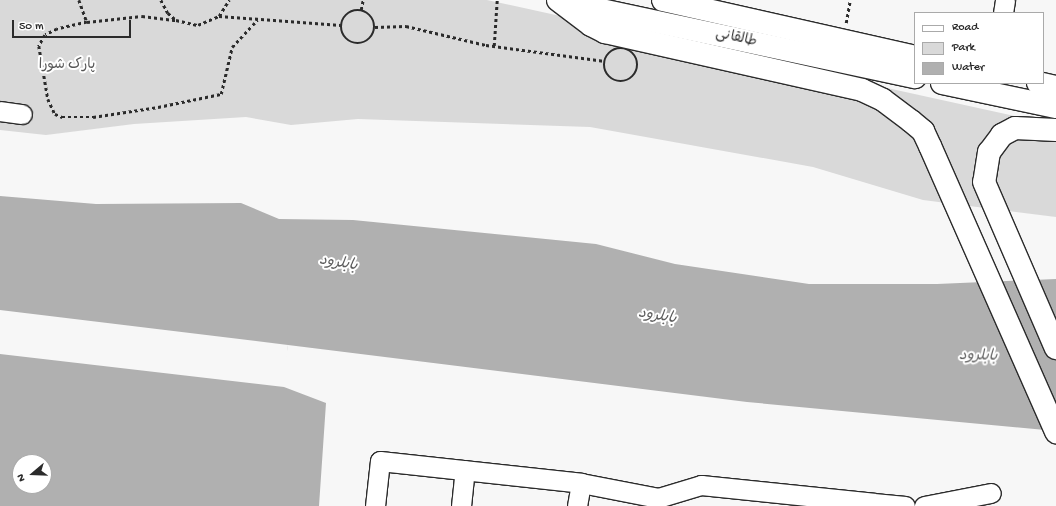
<!DOCTYPE html>
<html>
<head>
<meta charset="utf-8">
<style>
	body { margin:0 }
	#map { position:relative; width:1056px; height:506px; overflow:hidden; background:#f7f7f7; font-family:"Gochi Hand","Playpen Sans Arabic",sans-serif }
	div>[style] { position:absolute }
	.green>* { inset:0; background:#d9d9d9 }
	.water>* { inset:0; background:#b0b0b0 }
	.pier>* { inset:0; background:#f7f7f7 }
	.path>* { height:2.5px; margin-top:-1.25px; transform-origin:0; background:repeating-linear-gradient(90deg,#2b2b2b 0 3px,transparent 0 6px) }
	.path>.ring { margin:-1.25px; padding:0; box-sizing:content-box; background:none; border:2.5px solid #2b2b2b; border-radius:50% }
	.roads { filter:drop-shadow(1px 0 #2b2b2b) drop-shadow(-1px 0 #2b2b2b) drop-shadow(0 1px #2b2b2b) drop-shadow(0 -1px #2b2b2b) }
	.minor>* { height:19px; margin:-9.5px; padding:0 9.5px; transform-origin:9.5px; border-radius:9.5px; background:#fff }
	.major>* { height:22px; margin:-11px; padding:0 11px; transform-origin:11px; border-radius:11px; background:#fff }
	span { translate:-50% -50%; white-space:nowrap; text-align:center; line-height:1.15; -webkit-text-stroke:4px #fff; paint-order:stroke }
	.street-label { font-size:14px; color:#2b2b2b }
	.park-label { font-size:14px; color:#565656 }
	.water-label { font-size:15px; color:#5a5a5a; font-style:italic }
	.legend { position:absolute; left:914px; top:12px; width:130px; height:72px; box-sizing:border-box; background:#fff; border:1px solid #aaa; margin:0; padding:5px 7px; list-style:none; font-size:12px; color:#2b2b2b }
	.legend li { display:flex; align-items:center; gap:8px; height:20px }
	.legend b { width:20px; border:1px solid #aaa }
	.north { position:absolute; left:12px; top:454px; width:40px; height:40px; box-sizing:border-box; background:#fff; border:1px solid #aaa; border-radius:50%; rotate:251deg; font-size:11px; font-weight:700; line-height:16px; text-align:center; color:#2b2b2b }
	.north::after { content:''; display:block; margin:auto; width:14px; height:18px; background:#2b2b2b; clip-path:polygon(50% 0,100% 100%,50% 72%,0 100%) }
	.scale { position:absolute; left:12px; top:20px; width:119px; height:18px; box-sizing:border-box; border:2px solid #2b2b2b; border-top:0; padding-left:5px; font-size:12px; line-height:14px; white-space:nowrap; color:#2b2b2b; -webkit-text-stroke:3px #fff; paint-order:stroke }
</style>
</head>
<body>
<div id="map">
	<div class="green">
		<i style="clip-path:polygon(0 0,487px 0,1056px 125px,1056px 217px,923px 200px,813px 167px,590px 127px,358px 119px,291px 125px,246px 117px,134px 124px,46px 135px,0 130px)"></i>
	</div>
	<div class="water">
		<i style="clip-path:polygon(evenodd,0 196px,96px 204px,241px 203px,279px 219px,353px 220px,596px 244px,675px 264px,809px 284px,937px 284px,1056px 279px,1056px 431px,747px 402px,288px 345px,283px 375px,284px 387px,326px 403px,319px 506px,0 506px,0 196px,20px 462px,44px 462px,44px 486px,20px 486px,20px 462px)"></i>
	</div>
	<div class="pier">
		<i style="clip-path:polygon(0 310px,288px 345px,284px 387px,0 354px)"></i>
	</div>
	<div class="path">
		<i style="left:79px;top:0;width:23px;rotate:70deg"></i>
		<i style="left:87px;top:22px;width:55px;rotate:-6.2deg"></i>
		<i style="left:142px;top:16px;width:34px;rotate:7deg"></i>
		<i style="left:161px;top:0;width:15px;rotate:62deg"></i>
		<i style="left:168px;top:13px;width:11px;rotate:41deg"></i>
		<i style="left:176px;top:20px;width:23px;rotate:13deg"></i>
		<i style="left:198px;top:25px;width:23px;rotate:-23deg"></i>
		<i style="left:219px;top:16px;width:19px;rotate:-58deg"></i>
		<i style="left:361px;top:10px;width:10px;rotate:-79deg"></i>
		<i class="ring" style="left:341px;top:10px;width:31.5px;height:31.5px"></i>
		<i style="left:219px;top:16px;width:122px;rotate:4.2deg"></i>
		<i style="left:87px;top:22px;width:31px;rotate:167deg"></i>
		<i style="left:57px;top:29px;width:13px;rotate:153deg"></i>
		<i style="left:45px;top:35px;width:13px;rotate:119deg"></i>
		<i style="left:39px;top:46px;width:54px;rotate:80.4deg"></i>
		<i style="left:48px;top:99px;width:17px;rotate:65deg"></i>
		<i style="left:55px;top:114px;width:8px;rotate:23deg"></i>
		<i style="left:62px;top:117px;width:31px"></i>
		<i style="left:93px;top:117px;width:66px;rotate:-8.7deg"></i>
		<i style="left:158px;top:107px;width:64px;rotate:-11.7deg"></i>
		<i style="left:221px;top:94px;width:48px;rotate:-76.8deg"></i>
		<i style="left:232px;top:47px;width:37px;rotate:-47deg"></i>
		<i style="left:846px;top:23px;width:23px;rotate:-80deg"></i>
		<i style="left:375px;top:27px;width:31px;rotate:-2deg"></i>
		<i style="left:406px;top:26px;width:82px;rotate:13.4deg"></i>
		<i style="left:486px;top:45px;width:120px;rotate:7.7deg"></i>
		<i style="left:494px;top:46px;width:46px;rotate:-86.3deg"></i>
		<i class="ring" style="left:604px;top:48px;width:31.5px;height:31.5px"></i>
	</div>
	<div class="roads">
		<div class="minor">
			<i style="left:1003px;top:13px;width:13px;rotate:-81deg"></i>
			<i style="left:0;top:111px;width:22px;rotate:8deg"></i>
			<i style="left:375px;top:506px;width:45px;rotate:-83.7deg"></i>
			<i style="left:380px;top:461px;width:202px;rotate:6.2deg"></i>
			<i style="left:581px;top:483px;width:78px;rotate:11deg"></i>
			<i style="left:658px;top:498px;width:45px;rotate:-16.8deg"></i>
			<i style="left:701px;top:485px;width:205px;rotate:5.9deg"></i>
			<i style="left:461px;top:506px;width:36px;rotate:-84deg"></i>
			<i style="left:577px;top:506px;width:23px;rotate:-80deg"></i>
			<i style="left:924px;top:506px;width:68px;rotate:-11deg"></i>
		</div>
		<div class="major">
			<i style="left:558px;top:0;width:41px;rotate:37.1deg"></i>
			<i style="left:591px;top:25px;width:16px;rotate:27deg"></i>
			<i style="left:605px;top:32px;width:263px;rotate:12.7deg"></i>
			<i style="left:862px;top:90px;width:23px;rotate:25deg"></i>
			<i style="left:883px;top:100px;width:35px;rotate:37deg"></i>
			<i style="left:911px;top:121px;width:16px;rotate:40deg"></i>
			<i style="left:923px;top:131px;width:17px;rotate:65deg"></i>
			<i style="left:930px;top:146px;width:313px;rotate:66.2deg"></i>
			<i style="left:663px;top:0;width:258px;rotate:12.7deg"></i>
			<i style="left:564px;top:2px;width:359px;rotate:12.1deg"></i>
			<i style="left:942px;top:83px;width:116px;rotate:11.9deg"></i>
			<i style="left:1038px;top:83px;width:18px;rotate:13deg"></i>
			<i style="left:1056px;top:130px;width:41px;rotate:-177.2deg"></i>
			<i style="left:1015px;top:128px;width:15px;rotate:152deg"></i>
			<i style="left:1002px;top:135px;width:21px;rotate:127deg"></i>
			<i style="left:989px;top:152px;width:30px;rotate:99deg"></i>
			<i style="left:984px;top:182px;width:181px;rotate:66.6deg"></i>
		</div>
	</div>
	<div class="street-label">
		<span style="left:736px;top:39px;rotate:12deg">طالقانی</span>
	</div>
	<div class="park-label">
		<span style="left:67px;top:66px">پارک شورا</span>
	</div>
	<div class="water-label">
		<span style="left:338px;top:264px;rotate:9deg">بابلرود</span>
		<span style="left:657px;top:317px;rotate:9deg">بابلرود</span>
		<span style="left:978px;top:357px;rotate:1deg">بابلرود</span>
	</div>
	<ul class="legend">
	<li><b style="height:5px;background:#fff"></b>Road</li>
	<li><b style="height:11px;background:#d9d9d9"></b>Park</li>
	<li><b style="height:11px;background:#b0b0b0"></b>Water</li>
	</ul>
	<div class="north">N</div>
	<div class="scale">50 m</div>
</div>
</body>
</html>
